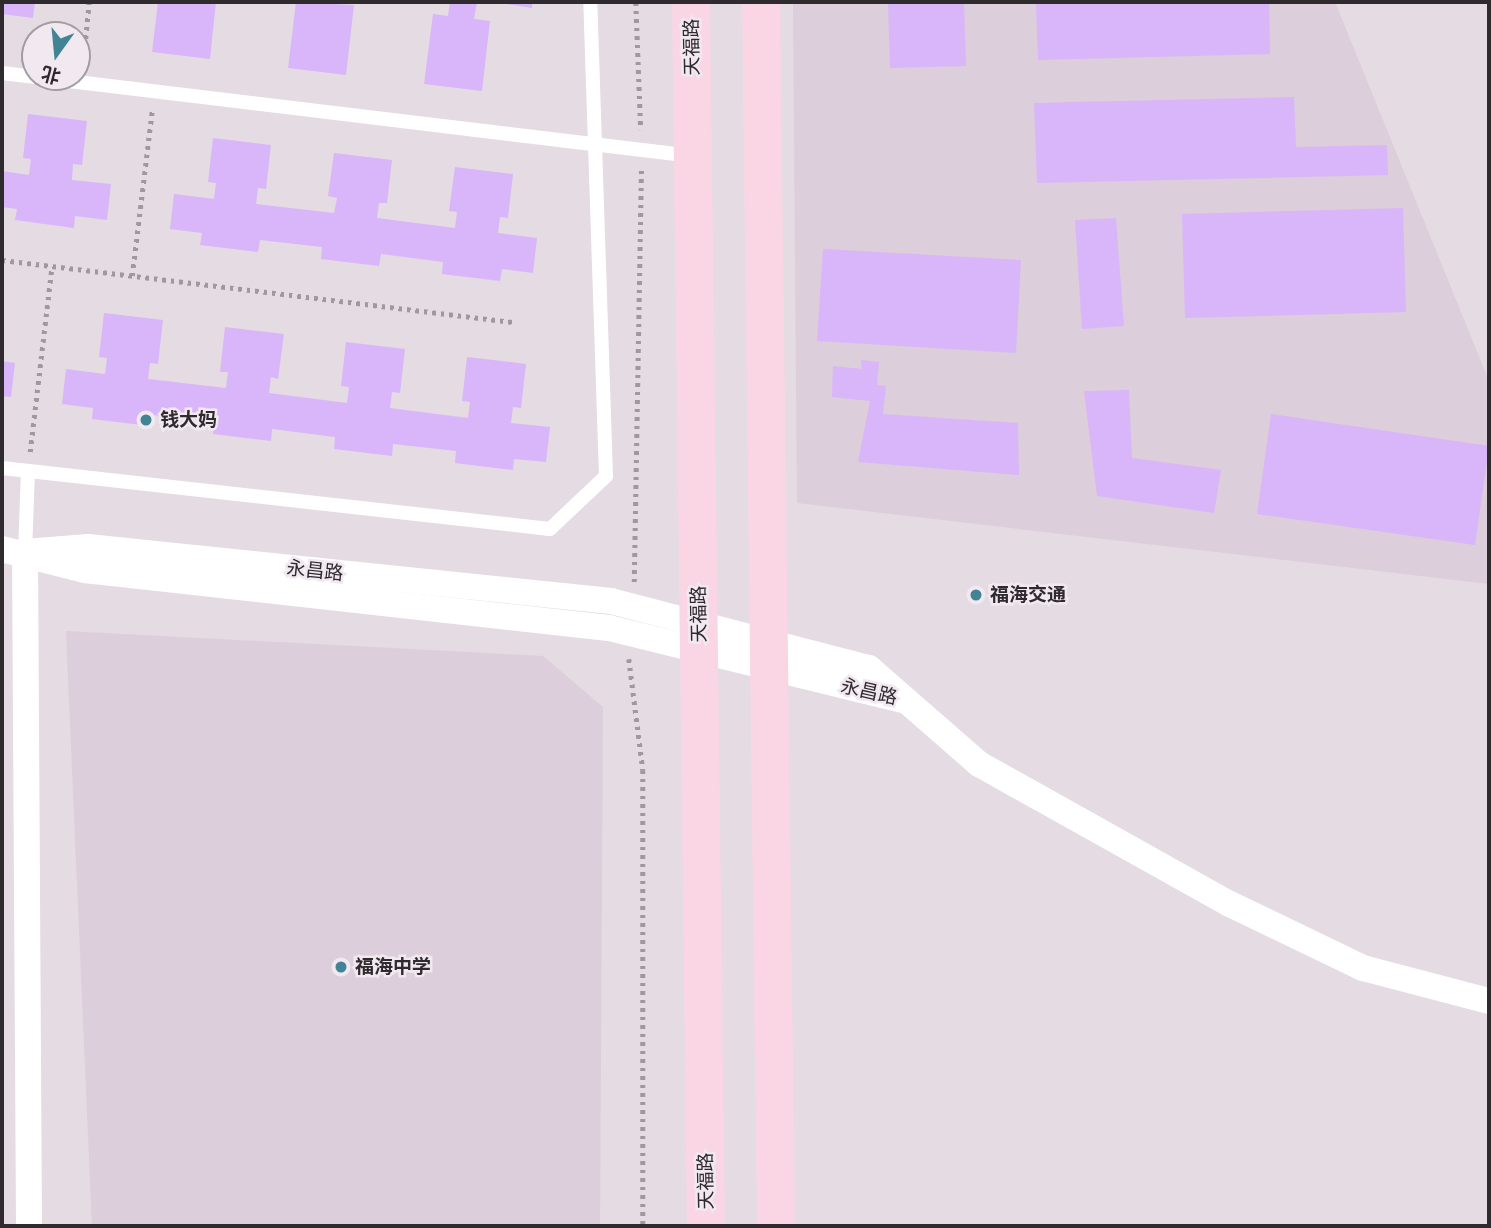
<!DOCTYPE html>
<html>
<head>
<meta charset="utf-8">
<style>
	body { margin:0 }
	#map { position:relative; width:1491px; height:1228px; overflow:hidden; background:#e4dbe3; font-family:"Work Sans","Noto Sans SC",sans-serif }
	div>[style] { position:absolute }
	.built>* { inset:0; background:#dcceda }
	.building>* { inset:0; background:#d8b6f9 }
	.path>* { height:4.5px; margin-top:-2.25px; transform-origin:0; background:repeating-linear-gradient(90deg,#9f989e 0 3.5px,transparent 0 8.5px) }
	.service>* { height:14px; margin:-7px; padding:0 7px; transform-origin:7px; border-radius:7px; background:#fff }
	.minor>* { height:26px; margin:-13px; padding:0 13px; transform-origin:13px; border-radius:13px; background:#fff }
	.primary>* { height:38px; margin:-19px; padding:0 19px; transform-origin:19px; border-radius:19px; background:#fad6e4 }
	.dots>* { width:19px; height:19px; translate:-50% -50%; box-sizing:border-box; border:4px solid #f1e8f0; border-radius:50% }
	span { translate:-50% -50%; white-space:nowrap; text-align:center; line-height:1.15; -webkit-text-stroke:5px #f1e8f0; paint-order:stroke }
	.street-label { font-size:19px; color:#2e2a2d }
	.poi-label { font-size:19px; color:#2e2a2d; font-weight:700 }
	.left { translate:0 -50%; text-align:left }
	.frame { position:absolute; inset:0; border:4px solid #2e2a2d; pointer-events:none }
	.north { position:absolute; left:21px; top:21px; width:70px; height:70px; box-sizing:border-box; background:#f1e8f0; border:2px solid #a39ca2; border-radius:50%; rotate:195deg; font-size:19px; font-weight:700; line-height:28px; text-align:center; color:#2e2a2d }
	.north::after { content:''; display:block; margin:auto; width:24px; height:32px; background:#418494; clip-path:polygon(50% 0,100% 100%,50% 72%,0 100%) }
</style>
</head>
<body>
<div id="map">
	<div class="built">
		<i style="clip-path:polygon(793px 2px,1335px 2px,1489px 381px,1489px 584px,797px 503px)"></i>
		<i style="clip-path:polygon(66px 631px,543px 656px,603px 707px,600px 1226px,92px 1226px)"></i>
	</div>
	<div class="building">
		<i style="clip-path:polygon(2px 2px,35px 2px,33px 18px,2px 14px)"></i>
		<i style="clip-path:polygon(158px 2px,216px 2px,210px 59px,152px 52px)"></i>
		<i style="clip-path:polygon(296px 2px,354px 5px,346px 75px,288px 68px)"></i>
		<i style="clip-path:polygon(450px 2px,477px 2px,474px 19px,490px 21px,482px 91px,424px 84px,433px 14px,448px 16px)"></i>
		<i style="clip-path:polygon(494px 2px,532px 2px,532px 8px)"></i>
		<i style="clip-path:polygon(888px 2px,964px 2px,966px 66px,890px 68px)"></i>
		<i style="clip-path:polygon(1036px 2px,1269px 2px,1270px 54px,1038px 60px)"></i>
		<i style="clip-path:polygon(1294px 97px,1296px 147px,1387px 145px,1388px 175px,1037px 183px,1034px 103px)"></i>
		<i style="clip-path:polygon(28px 114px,87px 121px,82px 165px,73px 164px,72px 180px,111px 184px,107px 220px,75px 216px,74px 228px,15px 220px,17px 209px,2px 207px,2px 171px,29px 175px,31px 159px,23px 158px)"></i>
		<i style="clip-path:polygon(213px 138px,271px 145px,266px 189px,258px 188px,256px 204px,334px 213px,337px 198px,328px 196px,334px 153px,392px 160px,387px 203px,379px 203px,377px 218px,455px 228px,457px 212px,449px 211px,455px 167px,513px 174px,508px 218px,500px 217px,498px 233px,537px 238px,533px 273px,502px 269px,500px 281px,442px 274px,443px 262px,381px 254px,379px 266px,321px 259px,322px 247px,260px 240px,258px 252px,200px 245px,202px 233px,170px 229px,174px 194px,214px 199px,216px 183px,208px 182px)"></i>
		<i style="clip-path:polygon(1403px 208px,1406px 312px,1185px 318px,1182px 214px)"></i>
		<i style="clip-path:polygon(1116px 218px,1124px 326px,1082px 329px,1075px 220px)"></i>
		<i style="clip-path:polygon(823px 249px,1021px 260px,1016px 353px,817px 341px)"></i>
		<i style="clip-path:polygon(104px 313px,163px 320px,158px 364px,150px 363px,148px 379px,226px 388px,228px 372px,220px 372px,225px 327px,284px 334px,278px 379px,271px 377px,269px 393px,347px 403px,349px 387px,341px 386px,346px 342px,405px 349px,400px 393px,392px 392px,390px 408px,468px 418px,470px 402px,462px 401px,467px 357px,526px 364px,521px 408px,513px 407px,511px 423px,550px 427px,546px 462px,514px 459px,513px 470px,455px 463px,456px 451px,393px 444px,392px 456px,334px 449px,335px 437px,272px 429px,271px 441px,213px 434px,214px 422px,152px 415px,150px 426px,92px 419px,93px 408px,62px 404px,66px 369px,105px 374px,107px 358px,99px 357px)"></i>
		<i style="clip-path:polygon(861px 360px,879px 362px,877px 385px,886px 386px,883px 414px,1018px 423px,1019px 475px,858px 462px,870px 401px,832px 397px,833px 366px,862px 369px)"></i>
		<i style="clip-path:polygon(2px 361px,15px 363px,11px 397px,2px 396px)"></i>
		<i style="clip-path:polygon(1129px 390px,1132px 458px,1221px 470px,1214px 513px,1097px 496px,1084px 391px)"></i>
		<i style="clip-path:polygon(1271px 414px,1489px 446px,1475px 545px,1257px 514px)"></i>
	</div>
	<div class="path">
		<i style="left:636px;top:2px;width:128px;rotate:87.8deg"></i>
		<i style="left:83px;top:64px;width:62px;rotate:-84.5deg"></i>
		<i style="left:2px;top:260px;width:515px;rotate:6.92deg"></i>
		<i style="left:132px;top:276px;width:167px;rotate:-83.1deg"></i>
		<i style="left:30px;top:452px;width:187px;rotate:-83.3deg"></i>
		<i style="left:634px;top:582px;width:415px;rotate:-89deg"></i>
		<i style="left:629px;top:659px;width:112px;rotate:82.8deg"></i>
		<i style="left:643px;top:770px;width:456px;rotate:90deg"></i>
	</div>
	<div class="service">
		<i style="left:2px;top:73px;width:695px;rotate:6.86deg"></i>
		<i style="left:2px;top:468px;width:551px;rotate:6.35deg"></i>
		<i style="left:550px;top:529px;width:77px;rotate:-43.4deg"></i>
		<i style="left:606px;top:476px;width:474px;rotate:-91.9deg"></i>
		<i style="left:25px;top:552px;width:81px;rotate:-87.9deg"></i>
	</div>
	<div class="minor">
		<i style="left:2px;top:549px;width:86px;rotate:14.2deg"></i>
		<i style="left:85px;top:570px;width:527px;rotate:6.32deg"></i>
		<i style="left:609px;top:628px;width:306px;rotate:13.8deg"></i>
		<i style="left:25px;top:552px;width:63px;rotate:-4.5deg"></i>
		<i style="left:88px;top:547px;width:526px;rotate:5.89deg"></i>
		<i style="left:611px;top:601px;width:267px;rotate:14.6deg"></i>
		<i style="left:869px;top:668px;width:146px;rotate:41.1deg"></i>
		<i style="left:979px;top:764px;width:287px;rotate:29.2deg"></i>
		<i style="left:1230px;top:904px;width:148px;rotate:25.7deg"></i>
		<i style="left:1363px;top:968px;width:130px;rotate:14.7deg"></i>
		<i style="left:25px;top:552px;width:674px;rotate:89.66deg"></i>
	</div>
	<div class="primary">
		<i style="left:691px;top:2px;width:1224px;rotate:89.3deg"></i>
		<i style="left:761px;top:2px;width:1224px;rotate:89.3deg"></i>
	</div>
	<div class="dots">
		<i style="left:146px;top:420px;background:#418494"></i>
		<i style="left:976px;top:595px;background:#418494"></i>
		<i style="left:341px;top:967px;background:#418494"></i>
	</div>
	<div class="street-label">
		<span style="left:692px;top:47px;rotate:-91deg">天福路</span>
		<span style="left:315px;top:571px;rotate:6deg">永昌路</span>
		<span style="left:699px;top:614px;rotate:-91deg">天福路</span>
		<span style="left:869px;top:692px;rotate:13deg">永昌路</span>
		<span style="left:706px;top:1181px;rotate:-91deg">天福路</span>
	</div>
	<div class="poi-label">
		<span class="left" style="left:160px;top:420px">钱大妈</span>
		<span class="left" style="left:990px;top:595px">福海交通</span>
		<span class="left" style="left:355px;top:967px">福海中学</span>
	</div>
	<div class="frame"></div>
	<div class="north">北</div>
</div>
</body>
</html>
